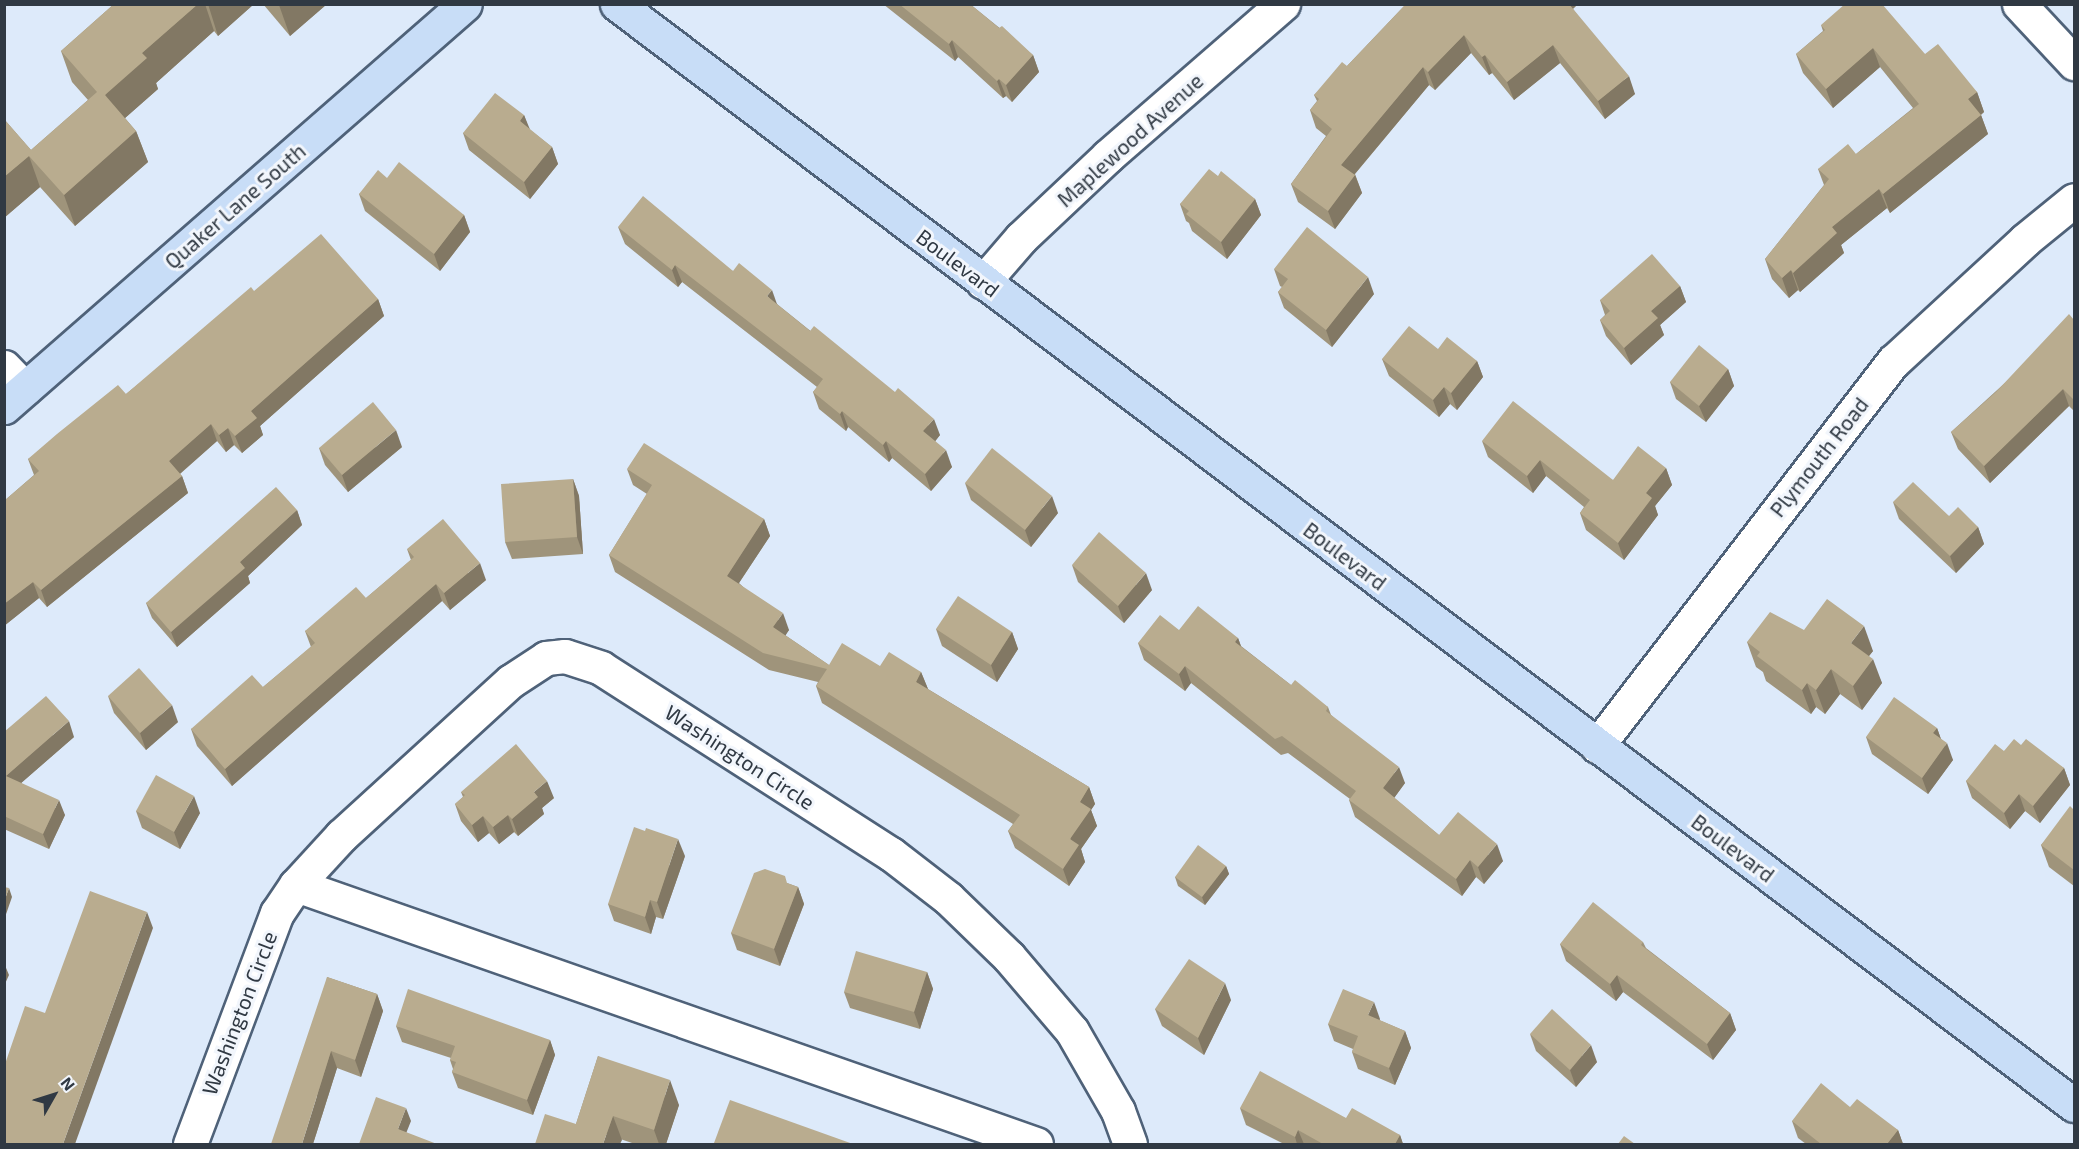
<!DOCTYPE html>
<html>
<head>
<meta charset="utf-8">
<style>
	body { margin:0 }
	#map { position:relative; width:2079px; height:1149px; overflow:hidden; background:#ddeafa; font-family:"Exo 2",sans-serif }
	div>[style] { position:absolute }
	.roads { filter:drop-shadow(2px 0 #4f6279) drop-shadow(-2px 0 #4f6279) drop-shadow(0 2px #4f6279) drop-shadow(0 -2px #4f6279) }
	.minor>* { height:33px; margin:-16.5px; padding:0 16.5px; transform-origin:16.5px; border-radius:16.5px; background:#fff }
	.major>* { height:33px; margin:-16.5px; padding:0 16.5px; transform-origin:16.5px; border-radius:16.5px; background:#c8ddf7 }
	.wall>* { inset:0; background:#9f947b }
	.shaded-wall>* { inset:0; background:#827864 }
	.building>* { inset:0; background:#b9ac8f }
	span { translate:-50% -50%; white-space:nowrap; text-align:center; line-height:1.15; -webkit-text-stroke:6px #f2f6fc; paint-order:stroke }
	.street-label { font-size:21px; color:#303943 }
	.frame { position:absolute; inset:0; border:6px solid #303943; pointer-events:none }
	.north { position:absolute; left:24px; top:1065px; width:60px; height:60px; -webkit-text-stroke:4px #f2f6fc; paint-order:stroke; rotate:51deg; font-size:16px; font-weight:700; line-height:24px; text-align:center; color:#303943 }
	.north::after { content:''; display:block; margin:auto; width:21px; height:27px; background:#303943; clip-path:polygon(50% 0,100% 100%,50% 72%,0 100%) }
</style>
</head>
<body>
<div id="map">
	<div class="roads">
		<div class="minor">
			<i style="left:2019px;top:4px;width:81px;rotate:47deg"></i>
			<i style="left:983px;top:282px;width:58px;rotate:-49.2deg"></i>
			<i style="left:1021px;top:238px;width:120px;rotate:-43.3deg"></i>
			<i style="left:1108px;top:156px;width:232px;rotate:-41deg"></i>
			<i style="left:4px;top:367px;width:30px;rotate:46deg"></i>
			<i style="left:1597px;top:746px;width:486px;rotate:-52.4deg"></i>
			<i style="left:1894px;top:361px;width:178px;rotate:-42.7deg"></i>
			<i style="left:2025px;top:240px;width:63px;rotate:-39.2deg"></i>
			<i style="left:296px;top:885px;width:784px;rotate:19.29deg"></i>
			<i style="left:190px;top:1144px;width:247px;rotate:-69.4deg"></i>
			<i style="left:277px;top:913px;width:34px;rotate:-56deg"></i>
			<i style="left:296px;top:885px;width:67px;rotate:-47.4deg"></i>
			<i style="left:341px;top:836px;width:230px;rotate:-42.4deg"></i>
			<i style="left:511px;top:681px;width:42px;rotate:-33.3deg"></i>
			<i style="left:546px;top:658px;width:19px;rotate:-6deg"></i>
			<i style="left:565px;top:656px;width:38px;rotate:18deg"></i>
			<i style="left:601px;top:668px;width:345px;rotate:32.7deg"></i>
			<i style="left:891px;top:854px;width:72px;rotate:37.7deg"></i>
			<i style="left:948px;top:898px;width:85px;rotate:44deg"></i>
			<i style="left:1009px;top:957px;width:97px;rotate:49.6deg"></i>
			<i style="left:1072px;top:1031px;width:92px;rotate:60.1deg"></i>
			<i style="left:1118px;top:1111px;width:35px;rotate:70deg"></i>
		</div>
		<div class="major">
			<i style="left:617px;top:4px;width:1826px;rotate:37.08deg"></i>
			<i style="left:4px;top:407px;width:612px;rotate:-41.16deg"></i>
		</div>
	</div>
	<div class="wall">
		<i style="clip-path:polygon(114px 4px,254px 4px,218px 36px,214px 31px,156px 83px,158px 89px,125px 118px,136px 131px,148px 162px,75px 226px,40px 187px,4px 218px,4px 119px,31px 150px,88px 100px,72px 82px,61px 51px)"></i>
		<i style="clip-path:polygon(263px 4px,327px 4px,290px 36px)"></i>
		<i style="clip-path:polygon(883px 4px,970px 4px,1033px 55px,1039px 72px,1012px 102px,1006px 96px,1003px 98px,958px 57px,955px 61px)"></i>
		<i style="clip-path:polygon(1406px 4px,1578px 4px,1573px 9px,1635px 94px,1605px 119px,1560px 63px,1514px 100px,1492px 73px,1489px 75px,1471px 53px,1435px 90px,1429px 85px,1355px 174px,1362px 193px,1335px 229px,1298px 202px,1291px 184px,1326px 136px,1316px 128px,1310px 110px,1317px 101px,1314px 95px,1347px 66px)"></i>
		<i style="clip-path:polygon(1821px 25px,1925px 54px,1977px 92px,1984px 112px,1981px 115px,1988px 134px,1890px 213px,1887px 208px,1841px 245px,1844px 253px,1800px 292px,1798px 290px,1789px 298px,1772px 279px,1765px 259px,1824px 185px,1818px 169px,1856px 154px,1913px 108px,1880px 67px,1833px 108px,1803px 73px,1796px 54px,1823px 31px)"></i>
		<i style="clip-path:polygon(524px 115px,529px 129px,552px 147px,558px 164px,530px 199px,469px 150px,463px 133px)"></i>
		<i style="clip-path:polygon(1218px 176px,1255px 199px,1261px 215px,1227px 259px,1192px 231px,1189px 223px,1186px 221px,1180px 204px)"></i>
		<i style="clip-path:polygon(387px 178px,464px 215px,470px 232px,440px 271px,365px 211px,359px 194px)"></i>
		<i style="clip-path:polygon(618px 227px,733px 271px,777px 304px,940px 435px,935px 441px,952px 467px,931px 491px,892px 458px,889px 462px,848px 427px,846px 431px,819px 409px,813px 392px,817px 387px,682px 282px,678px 287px,625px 244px)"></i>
		<i style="clip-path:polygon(1274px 269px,1374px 294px,1332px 347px,1284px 308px,1278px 292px,1282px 287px,1280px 286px)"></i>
		<i style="clip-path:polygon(1680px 286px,1686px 302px,1660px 325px,1664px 335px,1631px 365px,1606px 336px,1600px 320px,1605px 315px,1600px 300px)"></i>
		<i style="clip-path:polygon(254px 291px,378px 299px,384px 316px,260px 426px,263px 435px,242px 453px,234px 445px,226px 452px,217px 441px,180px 474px,182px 476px,188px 493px,47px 607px,39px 598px,4px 626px,4px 501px,34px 475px,28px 459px,126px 394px)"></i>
		<i style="clip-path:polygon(2074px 320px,2074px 411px,2069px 406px,1990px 483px,1958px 449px,1951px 432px)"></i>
		<i style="clip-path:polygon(1438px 349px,1477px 361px,1483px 377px,1457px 410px,1450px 404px,1439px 417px,1389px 376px,1382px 359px)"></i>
		<i style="clip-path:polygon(1728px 369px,1734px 386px,1706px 422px,1676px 399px,1670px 382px)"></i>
		<i style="clip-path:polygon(1482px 441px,1613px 480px,1666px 468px,1672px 485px,1655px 506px,1658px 515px,1624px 560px,1586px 530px,1580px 513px,1584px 507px,1546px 476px,1533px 493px,1488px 457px)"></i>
		<i style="clip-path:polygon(402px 447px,348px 492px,325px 465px,319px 448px)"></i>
		<i style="clip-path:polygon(627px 469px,764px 519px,770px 536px,739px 583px,789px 630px,785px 635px,829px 665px,880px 666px,921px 672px,928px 689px,1089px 787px,1095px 804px,1091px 810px,1097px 826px,1081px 849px,1085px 862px,1069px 886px,1015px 848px,1008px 831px,1013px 824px,822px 703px,816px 686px,818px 682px,769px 670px,615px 572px,609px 555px,647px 494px,633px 485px)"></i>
		<i style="clip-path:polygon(573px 479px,579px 496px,583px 554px,512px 559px,505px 542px)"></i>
		<i style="clip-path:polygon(965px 483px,1058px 513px,1031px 547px,971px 500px)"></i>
		<i style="clip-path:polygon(1893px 502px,1949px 516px,1978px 527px,1984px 544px,1956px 573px,1899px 519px)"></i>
		<i style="clip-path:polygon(297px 510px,302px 525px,248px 576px,250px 583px,177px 647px,152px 618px,146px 603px)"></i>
		<i style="clip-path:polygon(407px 549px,486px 580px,450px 610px,442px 601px,232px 786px,197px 746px,191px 729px,263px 687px,311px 647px,305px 631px,366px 598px,411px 560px)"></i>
		<i style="clip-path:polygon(1072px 565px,1152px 590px,1124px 623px,1078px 582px)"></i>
		<i style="clip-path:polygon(936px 629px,1012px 632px,1018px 649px,997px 682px,942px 646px)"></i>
		<i style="clip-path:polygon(1179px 630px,1238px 638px,1241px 646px,1291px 685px,1328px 707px,1331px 715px,1405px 783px,1394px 798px,1439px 835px,1503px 861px,1484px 884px,1476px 877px,1462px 896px,1355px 817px,1349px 800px,1350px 799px,1288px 753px,1281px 755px,1191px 683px,1185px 691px,1144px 660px,1138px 643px)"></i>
		<i style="clip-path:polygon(1804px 630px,1873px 651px,1869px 656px,1882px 683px,1862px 710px,1840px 694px,1825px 714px,1816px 707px,1811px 714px,1766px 681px,1763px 672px,1756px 667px,1747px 642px)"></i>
		<i style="clip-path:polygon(108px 696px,178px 722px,146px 750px,114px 713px)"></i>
		<i style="clip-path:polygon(1937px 728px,1941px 739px,1953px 760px,1928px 794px,1872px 754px,1866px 737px)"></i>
		<i style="clip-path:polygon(4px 732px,74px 737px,21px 783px,65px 815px,49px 849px,4px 829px)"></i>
		<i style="clip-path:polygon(2021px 745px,2064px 768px,2070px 785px,2040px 823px,2025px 811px,2010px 829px,1972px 798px,1966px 781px,2004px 751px)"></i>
		<i style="clip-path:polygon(461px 792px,554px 798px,542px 808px,544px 814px,518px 836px,514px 832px,499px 844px,489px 833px,478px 842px,461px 821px,455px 804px,463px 797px)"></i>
		<i style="clip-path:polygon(2074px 810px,2074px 886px,2049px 867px,2041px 845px)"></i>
		<i style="clip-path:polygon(136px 811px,200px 813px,180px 849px,142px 828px)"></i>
		<i style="clip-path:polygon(685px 856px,663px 919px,656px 917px,651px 934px,614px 921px,608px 904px)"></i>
		<i style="clip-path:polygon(1226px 866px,1229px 874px,1205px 905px,1178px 886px,1175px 877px)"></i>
		<i style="clip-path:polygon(787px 883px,798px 887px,804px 904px,780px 966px,737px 950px,731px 933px)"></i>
		<i style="clip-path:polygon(1643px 942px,1646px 948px,1730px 1013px,1736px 1030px,1713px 1060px,1623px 992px,1616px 1001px,1566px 961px,1560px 944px)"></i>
		<i style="clip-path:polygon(927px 972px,933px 989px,920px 1029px,850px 1008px,844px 992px)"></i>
		<i style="clip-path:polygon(327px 977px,377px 994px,383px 1011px,361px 1077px,337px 1068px,313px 1144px)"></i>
		<i style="clip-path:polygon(1231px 1000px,1204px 1055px,1162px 1026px,1155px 1009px)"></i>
		<i style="clip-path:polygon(1380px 1019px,1379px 1020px,1405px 1031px,1411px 1048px,1395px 1085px,1358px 1069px,1352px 1052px,1353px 1049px,1334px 1041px,1328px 1024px)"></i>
		<i style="clip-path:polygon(396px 1026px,550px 1040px,555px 1055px,533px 1115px,458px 1088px,452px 1072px,453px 1069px,450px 1060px,451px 1058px,402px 1042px)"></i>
		<i style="clip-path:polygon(1530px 1034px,1597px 1062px,1576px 1087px,1536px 1051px)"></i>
		<i style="clip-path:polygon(598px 1056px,679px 1105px,666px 1144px,635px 1144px,576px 1124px)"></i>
		<i style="clip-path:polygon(1850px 1107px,1898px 1130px,1903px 1144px,1806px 1144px,1798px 1138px,1792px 1121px)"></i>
		<i style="clip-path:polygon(1240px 1108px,1346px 1118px,1400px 1135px,1403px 1144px,1284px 1144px,1246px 1125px)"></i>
	</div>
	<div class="shaded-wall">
		<i style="clip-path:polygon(198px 4px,205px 4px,214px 31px,156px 83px,158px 89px,116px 126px,105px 95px,142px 53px)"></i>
		<i style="clip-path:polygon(208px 4px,254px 4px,218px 36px)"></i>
		<i style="clip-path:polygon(280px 4px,327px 4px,290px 36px,279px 5px)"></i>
		<i style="clip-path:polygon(1565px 4px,1578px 4px,1568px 13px)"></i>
		<i style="clip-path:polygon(1464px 35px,1471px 53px,1435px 90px,1428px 72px)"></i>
		<i style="clip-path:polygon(952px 40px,958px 57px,955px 61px,949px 44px)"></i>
		<i style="clip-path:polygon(1553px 45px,1560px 63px,1514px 100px,1507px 82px)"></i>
		<i style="clip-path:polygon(1873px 48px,1880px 67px,1833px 108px,1826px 89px)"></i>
		<i style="clip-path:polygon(1033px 55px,1039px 72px,1012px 102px,1006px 85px)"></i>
		<i style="clip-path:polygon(1485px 55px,1492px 73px,1489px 75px,1482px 57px)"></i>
		<i style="clip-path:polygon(1423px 67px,1429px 85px,1348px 182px,1341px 165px)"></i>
		<i style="clip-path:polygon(1629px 76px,1635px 94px,1605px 119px,1598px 101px)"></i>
		<i style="clip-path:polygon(999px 79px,1006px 96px,1003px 98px,997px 81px)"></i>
		<i style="clip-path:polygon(1977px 92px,1984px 112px,1975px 119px,1968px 99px)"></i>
		<i style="clip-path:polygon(524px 115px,531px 132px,520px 121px)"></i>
		<i style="clip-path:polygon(1981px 115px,1988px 134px,1890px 213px,1883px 194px)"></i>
		<i style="clip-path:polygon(136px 131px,148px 162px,75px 226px,64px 195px)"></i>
		<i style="clip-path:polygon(552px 147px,558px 164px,530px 199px,524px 182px)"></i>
		<i style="clip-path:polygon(29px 156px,40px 187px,4px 218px,4px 177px)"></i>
		<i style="clip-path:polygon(1355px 175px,1362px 193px,1335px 229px,1328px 211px)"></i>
		<i style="clip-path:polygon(1879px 189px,1887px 208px,1841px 245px,1844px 253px,1800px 292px,1793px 273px,1832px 227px)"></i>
		<i style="clip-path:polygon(1255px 199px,1261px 215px,1227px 259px,1221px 242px)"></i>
		<i style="clip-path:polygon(464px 215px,470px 232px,440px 271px,434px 254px)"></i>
		<i style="clip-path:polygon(675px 265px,682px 282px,678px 287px,672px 270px)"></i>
		<i style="clip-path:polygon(1791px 270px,1798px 290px,1789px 298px,1782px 278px)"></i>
		<i style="clip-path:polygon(1368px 277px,1374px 294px,1332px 347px,1326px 330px)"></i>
		<i style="clip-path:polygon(1680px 286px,1686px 302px,1660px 325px,1664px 335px,1631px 365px,1624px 348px,1651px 311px)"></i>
		<i style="clip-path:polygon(772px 290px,778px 307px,767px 296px)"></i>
		<i style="clip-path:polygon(378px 299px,384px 316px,260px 426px,263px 435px,242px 453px,235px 436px,251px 411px)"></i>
		<i style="clip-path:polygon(1477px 361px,1483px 377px,1457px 410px,1451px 393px)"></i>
		<i style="clip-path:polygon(1728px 369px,1734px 386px,1706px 422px,1699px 406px)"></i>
		<i style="clip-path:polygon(1444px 387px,1450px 404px,1439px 417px,1433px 400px)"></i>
		<i style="clip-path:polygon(2063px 389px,2069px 406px,1990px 483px,1984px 466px)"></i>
		<i style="clip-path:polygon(842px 411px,848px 427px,846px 431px,840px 414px)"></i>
		<i style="clip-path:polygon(934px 419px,940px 435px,930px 448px,923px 431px)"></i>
		<i style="clip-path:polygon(211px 424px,217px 441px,175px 478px,169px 461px)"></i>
		<i style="clip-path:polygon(228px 428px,234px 445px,226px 452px,219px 435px)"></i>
		<i style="clip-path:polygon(396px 430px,402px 447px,348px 492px,342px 475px)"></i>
		<i style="clip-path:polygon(886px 441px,892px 458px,889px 462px,883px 445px)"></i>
		<i style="clip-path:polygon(946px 450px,952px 467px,931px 491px,925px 474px)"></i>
		<i style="clip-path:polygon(1540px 460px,1546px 476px,1533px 493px,1527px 476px)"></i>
		<i style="clip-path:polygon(1666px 468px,1672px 485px,1655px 506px,1658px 515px,1624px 560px,1618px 543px,1646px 493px)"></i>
		<i style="clip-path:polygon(182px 476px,188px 493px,47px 607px,41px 590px)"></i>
		<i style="clip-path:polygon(573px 479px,579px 496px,583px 554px,577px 537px)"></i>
		<i style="clip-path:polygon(1052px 496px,1058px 513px,1031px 547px,1025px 530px)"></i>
		<i style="clip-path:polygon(297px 510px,302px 525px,248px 576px,250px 583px,177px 647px,171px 632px,240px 562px)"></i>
		<i style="clip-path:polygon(764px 519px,770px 536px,733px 592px,727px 576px)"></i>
		<i style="clip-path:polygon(1978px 527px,1984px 544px,1956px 573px,1950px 556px)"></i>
		<i style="clip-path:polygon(480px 563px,486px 580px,450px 610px,444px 593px)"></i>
		<i style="clip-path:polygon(1146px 573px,1152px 590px,1124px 623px,1118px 606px)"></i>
		<i style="clip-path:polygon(33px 582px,39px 598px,4px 626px,4px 604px)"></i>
		<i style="clip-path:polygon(436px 584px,442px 601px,232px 786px,225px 769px)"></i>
		<i style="clip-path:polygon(783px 613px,789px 630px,780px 644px,773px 627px)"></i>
		<i style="clip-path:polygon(1864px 626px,1873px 651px,1860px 667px,1851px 643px)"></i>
		<i style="clip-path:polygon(1012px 632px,1018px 649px,997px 682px,991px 665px)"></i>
		<i style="clip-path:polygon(1238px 638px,1244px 655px,1235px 642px)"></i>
		<i style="clip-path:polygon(1873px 659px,1882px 683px,1862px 710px,1853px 686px)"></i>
		<i style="clip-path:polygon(1185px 666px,1191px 683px,1185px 691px,1179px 674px)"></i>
		<i style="clip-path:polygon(1831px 669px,1840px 694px,1825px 714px,1816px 690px)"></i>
		<i style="clip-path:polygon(921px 672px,928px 689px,916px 682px)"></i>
		<i style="clip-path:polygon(1807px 683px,1816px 707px,1811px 714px,1802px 690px)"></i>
		<i style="clip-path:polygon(172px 705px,178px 722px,146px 750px,140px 733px)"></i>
		<i style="clip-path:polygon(69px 721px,74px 737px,12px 791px,6px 776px)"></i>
		<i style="clip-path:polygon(1937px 728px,1943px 745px,1933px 733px)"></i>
		<i style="clip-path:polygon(1947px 743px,1953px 760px,1928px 794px,1922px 778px)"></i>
		<i style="clip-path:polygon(1399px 767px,1405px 783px,1389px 805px,1383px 788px)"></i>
		<i style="clip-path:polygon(2064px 768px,2070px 785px,2040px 823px,2033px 806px)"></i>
		<i style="clip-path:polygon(547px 781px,554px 798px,542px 808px,544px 814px,518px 836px,512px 819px,534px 792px)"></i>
		<i style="clip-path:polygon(1089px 787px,1095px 804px,1091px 810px,1097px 826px,1081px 849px,1085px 862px,1069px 886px,1063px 869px,1080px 802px)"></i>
		<i style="clip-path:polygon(2019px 794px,2025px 811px,2010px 829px,2004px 813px)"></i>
		<i style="clip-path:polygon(194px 796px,200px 813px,180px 849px,174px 832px)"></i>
		<i style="clip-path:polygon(59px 800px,65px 815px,49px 849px,43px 834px)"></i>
		<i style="clip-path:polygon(508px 815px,514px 832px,499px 844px,493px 827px)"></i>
		<i style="clip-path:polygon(483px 816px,489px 833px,478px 842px,472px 825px)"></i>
		<i style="clip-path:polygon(678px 839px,685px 856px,663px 919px,657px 902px)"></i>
		<i style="clip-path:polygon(1497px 844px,1503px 861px,1484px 884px,1478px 867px)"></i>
		<i style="clip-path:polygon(1470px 860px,1476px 877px,1462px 896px,1456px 879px)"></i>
		<i style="clip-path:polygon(1226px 866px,1229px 874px,1205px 905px,1202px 897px)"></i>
		<i style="clip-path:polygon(798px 887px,804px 904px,780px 966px,774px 949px)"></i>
		<i style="clip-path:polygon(9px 888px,12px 897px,4px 920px,4px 902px)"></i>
		<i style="clip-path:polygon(650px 900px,656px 917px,651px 934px,645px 917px)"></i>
		<i style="clip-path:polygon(147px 912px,153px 928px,75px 1144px,63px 1144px)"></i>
		<i style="clip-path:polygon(4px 963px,9px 975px,4px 986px)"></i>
		<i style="clip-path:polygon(927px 972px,933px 989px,920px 1029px,914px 1012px)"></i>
		<i style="clip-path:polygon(1617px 975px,1623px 992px,1616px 1001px,1610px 984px)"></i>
		<i style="clip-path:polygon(1225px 983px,1231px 1000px,1204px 1055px,1198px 1038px)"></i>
		<i style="clip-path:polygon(377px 994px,383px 1011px,361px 1077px,355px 1060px)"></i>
		<i style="clip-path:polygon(1374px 1002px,1380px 1019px,1374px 1032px,1368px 1015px)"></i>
		<i style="clip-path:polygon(1730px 1013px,1736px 1030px,1713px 1060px,1707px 1044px)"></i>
		<i style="clip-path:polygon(1405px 1031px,1411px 1048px,1395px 1085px,1389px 1068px)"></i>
		<i style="clip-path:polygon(550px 1040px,555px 1055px,533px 1115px,527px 1100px)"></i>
		<i style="clip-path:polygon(1591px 1045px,1597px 1062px,1576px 1087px,1570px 1070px)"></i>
		<i style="clip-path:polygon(331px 1051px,337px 1068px,313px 1144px,302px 1144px)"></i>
		<i style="clip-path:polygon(670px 1080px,679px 1105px,666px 1144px,659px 1144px,654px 1130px)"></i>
		<i style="clip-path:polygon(406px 1108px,411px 1121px,403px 1141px,398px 1129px)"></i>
		<i style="clip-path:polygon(613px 1116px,622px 1140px,620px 1144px,603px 1144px)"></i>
		<i style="clip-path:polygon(1298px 1130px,1304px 1144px,1297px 1144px,1295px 1137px)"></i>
		<i style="clip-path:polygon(1898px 1130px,1903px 1144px,1887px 1144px)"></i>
		<i style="clip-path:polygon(1400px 1135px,1403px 1144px,1395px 1144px)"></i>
	</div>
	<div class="building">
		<i style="clip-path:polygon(114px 4px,198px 4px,142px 53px,147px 58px,105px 95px,136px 131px,64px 195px,29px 156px,4px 177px,4px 119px,31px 150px,97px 92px,61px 51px)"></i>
		<i style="clip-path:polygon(899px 4px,970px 4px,999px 28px,1002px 26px,1033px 55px,1006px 85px,999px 79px,997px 81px,952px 40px,949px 44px)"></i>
		<i style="clip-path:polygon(1406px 4px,1569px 4px,1629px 76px,1598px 101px,1553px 45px,1507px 82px,1485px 55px,1482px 57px,1464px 35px,1428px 72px,1423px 67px,1341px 165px,1355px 175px,1328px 211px,1291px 184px,1332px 129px,1310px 110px,1319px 99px,1314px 95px,1342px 62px,1347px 66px)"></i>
		<i style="clip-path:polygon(1845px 4px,1882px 4px,1925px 54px,1938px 44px,1977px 92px,1968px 99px,1981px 115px,1883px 194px,1879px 189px,1832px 227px,1837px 233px,1793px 273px,1791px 270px,1782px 278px,1765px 259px,1829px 179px,1818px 169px,1848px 144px,1856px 154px,1919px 104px,1873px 48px,1826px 89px,1796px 54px,1825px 30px,1821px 25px)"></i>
		<i style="clip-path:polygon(495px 93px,524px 115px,520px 121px,552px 147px,524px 182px,463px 133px)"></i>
		<i style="clip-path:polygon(399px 162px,464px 215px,434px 254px,359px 194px,378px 170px,387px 178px)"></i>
		<i style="clip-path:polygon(1209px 169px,1218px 176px,1221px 171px,1255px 199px,1221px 242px,1186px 214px,1189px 211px,1180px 204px)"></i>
		<i style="clip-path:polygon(643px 196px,733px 271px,739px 263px,772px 290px,767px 296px,810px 331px,814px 326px,895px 392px,898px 388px,934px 419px,923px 431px,946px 450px,925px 474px,886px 441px,883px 445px,842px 411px,840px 414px,813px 392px,823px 379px,675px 265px,672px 270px,618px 227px)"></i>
		<i style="clip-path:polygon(1307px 227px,1368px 277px,1326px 330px,1278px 292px,1288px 279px,1274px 269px)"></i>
		<i style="clip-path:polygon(321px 234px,378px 299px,251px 411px,257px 418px,235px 436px,228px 428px,219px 435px,211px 424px,169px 461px,182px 476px,41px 590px,33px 582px,4px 604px,4px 501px,39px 471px,28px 459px,57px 434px,118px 385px,126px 394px,251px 287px,254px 291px)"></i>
		<i style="clip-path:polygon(1652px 254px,1680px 286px,1651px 311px,1658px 318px,1624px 348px,1600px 320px,1610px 311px,1600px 300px)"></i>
		<i style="clip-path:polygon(2069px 314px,2074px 320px,2074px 398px,2073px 399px,2063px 389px,1984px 466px,1951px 432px,1996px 392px)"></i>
		<i style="clip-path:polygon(1409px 326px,1438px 349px,1447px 337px,1477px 361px,1451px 393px,1444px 387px,1433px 400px,1382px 359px)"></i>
		<i style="clip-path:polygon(1699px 345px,1728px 369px,1699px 406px,1670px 382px)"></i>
		<i style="clip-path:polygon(1513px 401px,1613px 480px,1638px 446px,1666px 468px,1646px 493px,1652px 498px,1618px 543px,1580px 513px,1590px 500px,1540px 460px,1527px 476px,1482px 441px)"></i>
		<i style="clip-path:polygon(373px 402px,396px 430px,342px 475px,319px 448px)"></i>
		<i style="clip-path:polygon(644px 443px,764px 519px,727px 576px,783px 613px,773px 627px,829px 665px,842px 643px,880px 666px,889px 652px,921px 672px,916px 682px,1089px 787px,1080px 802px,1091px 809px,1070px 839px,1079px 845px,1063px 869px,1008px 831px,1020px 815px,816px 686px,827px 669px,763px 653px,609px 555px,652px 485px,627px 469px)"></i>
		<i style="clip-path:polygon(992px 448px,1052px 496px,1025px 530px,965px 483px)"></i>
		<i style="clip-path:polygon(573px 479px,577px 537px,505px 542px,501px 484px)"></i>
		<i style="clip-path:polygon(1913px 482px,1949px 516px,1958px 507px,1978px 527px,1950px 556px,1893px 502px)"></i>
		<i style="clip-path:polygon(276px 487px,297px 510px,240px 562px,245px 568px,171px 632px,146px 603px)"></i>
		<i style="clip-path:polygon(443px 519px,480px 563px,444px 593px,436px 584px,225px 769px,191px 729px,252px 675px,263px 687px,315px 643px,305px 631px,356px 587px,366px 598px,414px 557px,407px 549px)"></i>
		<i style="clip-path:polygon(1099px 532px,1146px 573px,1118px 606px,1072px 565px)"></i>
		<i style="clip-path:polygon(958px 596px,1012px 632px,991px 665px,936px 629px)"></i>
		<i style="clip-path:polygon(1827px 599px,1864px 626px,1851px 643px,1873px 659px,1853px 686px,1831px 669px,1816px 690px,1807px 683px,1802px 690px,1757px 656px,1760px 652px,1747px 642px,1770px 612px,1804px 630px)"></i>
		<i style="clip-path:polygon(1198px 606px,1238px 638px,1235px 642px,1291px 685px,1295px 680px,1328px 707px,1326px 711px,1399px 767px,1383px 788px,1439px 835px,1458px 812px,1497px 844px,1478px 867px,1470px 860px,1456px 879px,1349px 800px,1356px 791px,1282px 736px,1275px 739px,1185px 666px,1179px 674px,1138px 643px,1160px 615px,1179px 630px)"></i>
		<i style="clip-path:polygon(139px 668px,172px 705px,140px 733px,108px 696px)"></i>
		<i style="clip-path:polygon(46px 696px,69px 721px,6px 776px,59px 800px,43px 834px,4px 816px,4px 732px)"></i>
		<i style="clip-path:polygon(1894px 697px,1937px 728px,1933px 733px,1947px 743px,1922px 778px,1866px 737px)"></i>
		<i style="clip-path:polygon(2014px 739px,2021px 745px,2026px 739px,2064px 768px,2033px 806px,2019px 794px,2004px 813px,1966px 781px,1995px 744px,2004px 751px)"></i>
		<i style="clip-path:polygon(516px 744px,547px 781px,534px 792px,538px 797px,512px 819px,508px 815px,493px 827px,483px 816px,472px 825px,455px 804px,465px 795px,461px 792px)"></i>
		<i style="clip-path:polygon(156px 775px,194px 796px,174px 832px,136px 811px)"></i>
		<i style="clip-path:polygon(2070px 806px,2074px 810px,2074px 870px,2041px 845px)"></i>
		<i style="clip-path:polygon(634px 827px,645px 831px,646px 828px,678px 839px,657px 902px,650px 900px,645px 917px,608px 904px)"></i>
		<i style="clip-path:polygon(1198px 845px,1226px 866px,1202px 897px,1175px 877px)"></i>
		<i style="clip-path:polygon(765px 869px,785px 876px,787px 883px,798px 887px,774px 949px,731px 933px,754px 873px)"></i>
		<i style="clip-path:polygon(4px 887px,9px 888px,4px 902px)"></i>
		<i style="clip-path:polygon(90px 891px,147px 912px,63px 1144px,4px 1144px,4px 1067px,25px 1006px,45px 1013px)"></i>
		<i style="clip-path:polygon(1593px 902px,1643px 942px,1641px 945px,1730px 1013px,1707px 1044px,1617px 975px,1610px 984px,1560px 944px)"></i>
		<i style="clip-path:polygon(856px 951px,927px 972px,914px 1012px,844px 992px)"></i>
		<i style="clip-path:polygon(1189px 959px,1225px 983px,1198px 1038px,1155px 1009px)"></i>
		<i style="clip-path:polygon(327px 977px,377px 994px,355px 1060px,331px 1051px,302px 1144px,271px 1144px)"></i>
		<i style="clip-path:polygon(408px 989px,550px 1040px,527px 1100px,452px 1072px,456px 1062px,450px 1060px,455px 1046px,396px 1026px)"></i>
		<i style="clip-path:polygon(1343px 989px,1374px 1002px,1368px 1015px,1405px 1031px,1389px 1068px,1352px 1052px,1358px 1036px,1328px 1024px)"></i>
		<i style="clip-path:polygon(1552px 1009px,1591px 1045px,1570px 1070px,1530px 1034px)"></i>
		<i style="clip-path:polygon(598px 1056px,670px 1080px,654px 1130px,613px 1116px,603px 1144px,535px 1144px,545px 1114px,576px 1124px)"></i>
		<i style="clip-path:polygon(1260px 1071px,1346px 1118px,1352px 1108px,1400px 1135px,1395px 1144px,1323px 1144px,1298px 1130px,1295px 1137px,1240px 1108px)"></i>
		<i style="clip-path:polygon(1821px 1083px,1850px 1107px,1857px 1099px,1898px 1130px,1887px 1144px,1821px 1144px,1792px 1121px)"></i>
		<i style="clip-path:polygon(376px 1097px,406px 1108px,398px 1129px,437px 1144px,359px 1144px)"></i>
		<i style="clip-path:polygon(730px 1100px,853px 1144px,719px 1144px,714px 1143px)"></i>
		<i style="clip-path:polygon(1624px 1136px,1635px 1144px,1618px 1144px)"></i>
	</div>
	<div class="street-label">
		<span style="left:1130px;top:140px;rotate:-42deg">Maplewood Avenue</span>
		<span style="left:235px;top:206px;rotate:-41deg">Quaker Lane South</span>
		<span style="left:958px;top:263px;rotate:37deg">Boulevard</span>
		<span style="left:1819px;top:457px;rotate:-52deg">Plymouth Road</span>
		<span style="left:1345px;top:556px;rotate:37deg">Boulevard</span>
		<span style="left:740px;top:757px;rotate:33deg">Washington Circle</span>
		<span style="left:1733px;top:848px;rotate:37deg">Boulevard</span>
		<span style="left:239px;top:1013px;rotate:-69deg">Washington Circle</span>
	</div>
	<div class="frame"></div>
	<div class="north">N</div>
</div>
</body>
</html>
